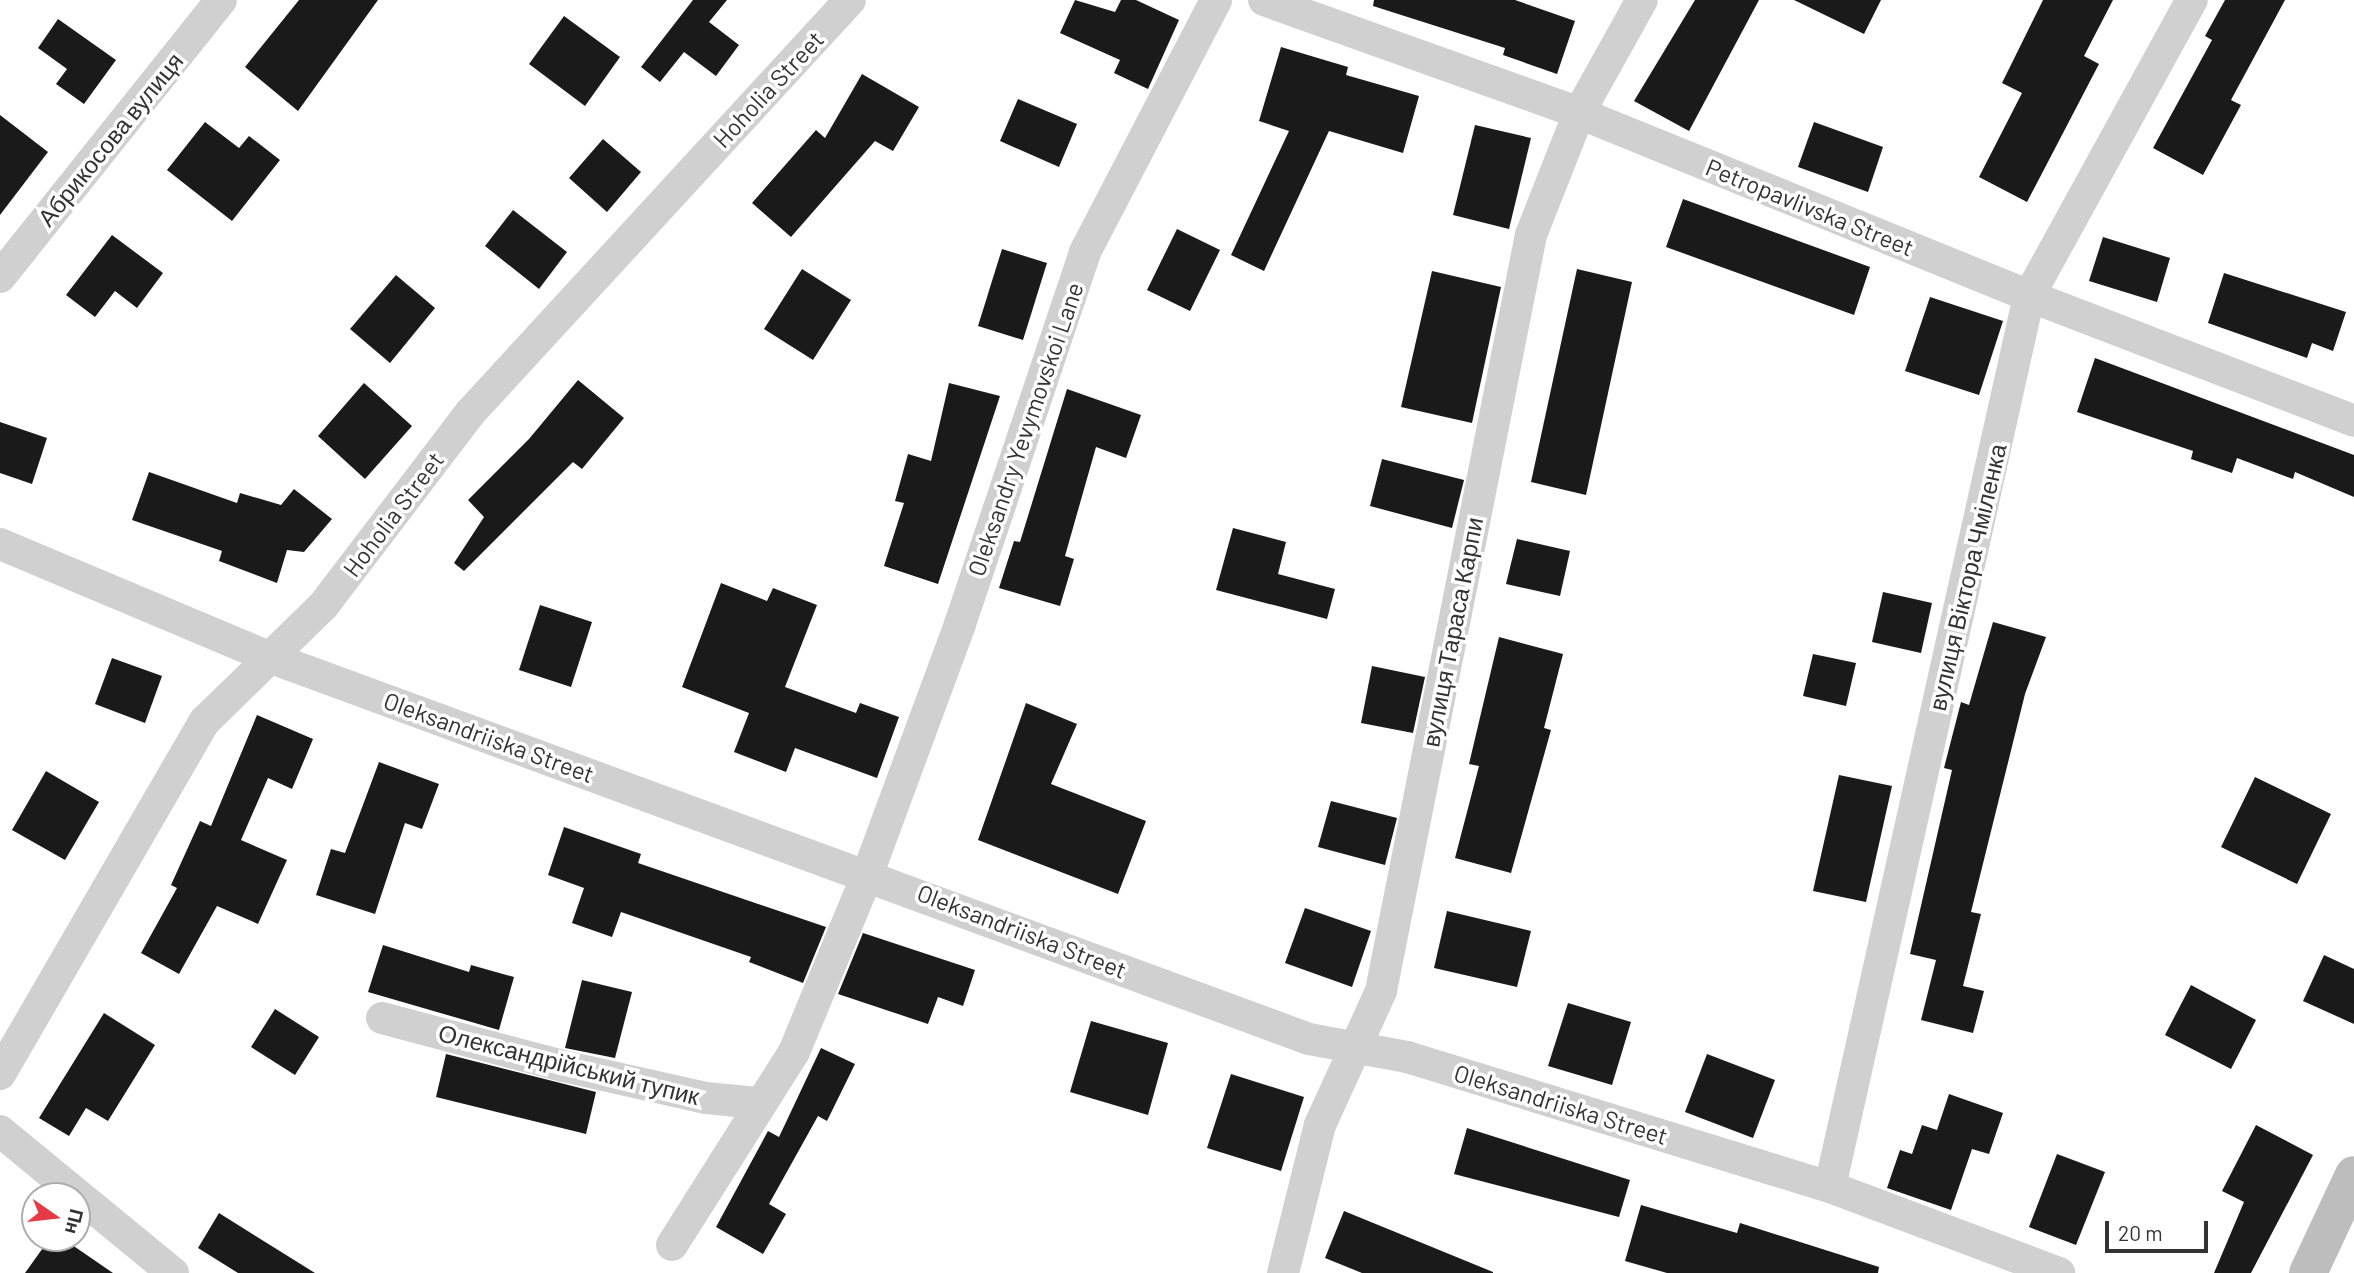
<!DOCTYPE html>
<html>
<head>
<meta charset="utf-8">
<style>
	body { margin:0 }
	#map { position:relative; width:2354px; height:1273px; overflow:hidden; background:#fff; font-family:Barlow,sans-serif }
	div>[style] { position:absolute }
	.building>* { inset:0; background:#1a1a1a }
	.street>* { height:32px; margin:-16px; padding:0 16px; transform-origin:16px; border-radius:16px; background:#d0d0d0 }
	.secondary>* { height:38px; margin:-19px; padding:0 19px; transform-origin:19px; border-radius:19px; background:#bdbdbd }
	span { translate:-50% -50%; white-space:nowrap; text-align:center; line-height:1.15; -webkit-text-stroke:7px #fff; paint-order:stroke }
	.street-label { font-size:24px; color:#333 }
	.north { position:absolute; left:21px; top:1182px; width:70px; height:70px; box-sizing:border-box; background:#fff; border:2px solid #adadad; border-radius:50%; rotate:104deg; font-size:19px; font-weight:700; line-height:28px; text-align:center; color:#333 }
	.north::after { content:''; display:block; margin:auto; width:24px; height:32px; background:#e63946; clip-path:polygon(50% 0,100% 100%,50% 72%,0 100%) }
	.scale { position:absolute; left:2105px; top:1221px; width:103px; height:32px; box-sizing:border-box; border:4px solid #333; border-top:0; padding-left:9px; font-size:21px; line-height:24px; white-space:nowrap; color:#333; -webkit-text-stroke:5px #fff; paint-order:stroke }
</style>
</head>
<body>
<div id="map">
	<div class="building">
		<i style="clip-path:polygon(299px 0,378px 0,298px 111px,245px 67px)"></i>
		<i style="clip-path:polygon(693px 0,727px 0,709px 22px,739px 45px,716px 76px,684px 52px,660px 82px,641px 67px)"></i>
		<i style="clip-path:polygon(1075px 0,1115px 12px,1121px 0,1136px 0,1179px 20px,1148px 89px,1114px 73px,1120px 60px,1060px 33px)"></i>
		<i style="clip-path:polygon(1374px 0,1515px 0,1575px 21px,1557px 74px,1503px 55px,1505px 48px,1373px 6px)"></i>
		<i style="clip-path:polygon(1695px 0,1759px 0,1689px 131px,1634px 101px)"></i>
		<i style="clip-path:polygon(1794px 0,1881px 0,1864px 34px)"></i>
		<i style="clip-path:polygon(2043px 0,2113px 0,2084px 56px,2099px 64px,2027px 202px,1979px 177px,2022px 93px,2002px 83px)"></i>
		<i style="clip-path:polygon(2225px 0,2285px 0,2231px 100px,2241px 105px,2203px 175px,2153px 148px,2212px 40px,2205px 36px)"></i>
		<i style="clip-path:polygon(564px 16px,620px 57px,585px 106px,529px 64px)"></i>
		<i style="clip-path:polygon(58px 19px,116px 60px,84px 104px,56px 84px,67px 69px,38px 48px)"></i>
		<i style="clip-path:polygon(1281px 47px,1348px 67px,1346px 75px,1419px 96px,1403px 153px,1329px 131px,1264px 271px,1231px 255px,1289px 131px,1259px 121px)"></i>
		<i style="clip-path:polygon(862px 74px,919px 107px,893px 151px,875px 141px,791px 237px,752px 203px,816px 130px,825px 138px)"></i>
		<i style="clip-path:polygon(1018px 99px,1077px 124px,1059px 167px,1000px 141px)"></i>
		<i style="clip-path:polygon(0 115px,48px 152px,0 215px)"></i>
		<i style="clip-path:polygon(205px 122px,239px 148px,249px 136px,280px 160px,232px 221px,167px 170px)"></i>
		<i style="clip-path:polygon(1814px 122px,1883px 147px,1868px 192px,1798px 167px)"></i>
		<i style="clip-path:polygon(1475px 125px,1531px 138px,1509px 229px,1453px 215px)"></i>
		<i style="clip-path:polygon(603px 139px,641px 172px,607px 212px,569px 178px)"></i>
		<i style="clip-path:polygon(1683px 199px,1870px 267px,1854px 315px,1666px 247px)"></i>
		<i style="clip-path:polygon(513px 210px,567px 252px,539px 289px,485px 246px)"></i>
		<i style="clip-path:polygon(1177px 229px,1220px 250px,1190px 311px,1147px 290px)"></i>
		<i style="clip-path:polygon(112px 235px,163px 273px,137px 308px,115px 291px,95px 317px,66px 295px)"></i>
		<i style="clip-path:polygon(2103px 237px,2170px 258px,2157px 302px,2089px 281px)"></i>
		<i style="clip-path:polygon(1002px 249px,1047px 263px,1023px 340px,978px 326px)"></i>
		<i style="clip-path:polygon(802px 269px,851px 300px,813px 360px,764px 329px)"></i>
		<i style="clip-path:polygon(1577px 269px,1632px 282px,1586px 495px,1531px 482px)"></i>
		<i style="clip-path:polygon(1432px 271px,1501px 287px,1472px 423px,1401px 407px)"></i>
		<i style="clip-path:polygon(2224px 273px,2346px 312px,2333px 351px,2312px 343px,2307px 358px,2208px 323px)"></i>
		<i style="clip-path:polygon(396px 275px,435px 308px,390px 363px,350px 329px)"></i>
		<i style="clip-path:polygon(1930px 297px,2003px 321px,1979px 395px,1905px 371px)"></i>
		<i style="clip-path:polygon(2095px 358px,2354px 455px,2354px 497px,2295px 472px,2293px 479px,2237px 458px,2232px 473px,2191px 459px,2193px 451px,2077px 412px)"></i>
		<i style="clip-path:polygon(578px 380px,624px 418px,582px 469px,573px 462px,464px 571px,454px 563px,484px 517px,468px 500px,529px 439px)"></i>
		<i style="clip-path:polygon(364px 383px,412px 426px,365px 479px,318px 436px)"></i>
		<i style="clip-path:polygon(949px 383px,1000px 396px,938px 584px,884px 566px,904px 503px,895px 501px,908px 454px,931px 461px)"></i>
		<i style="clip-path:polygon(1067px 389px,1141px 415px,1126px 458px,1096px 447px,1065px 556px,1074px 559px,1060px 606px,999px 588px,1014px 541px,1020px 542px)"></i>
		<i style="clip-path:polygon(0 422px,47px 438px,32px 484px,0 473px)"></i>
		<i style="clip-path:polygon(1382px 459px,1464px 480px,1452px 528px,1370px 506px)"></i>
		<i style="clip-path:polygon(149px 472px,237px 503px,240px 493px,281px 505px,294px 489px,332px 519px,304px 552px,287px 550px,277px 583px,219px 561px,222px 551px,132px 520px)"></i>
		<i style="clip-path:polygon(1233px 528px,1286px 542px,1278px 574px,1335px 589px,1327px 619px,1216px 590px)"></i>
		<i style="clip-path:polygon(1517px 539px,1570px 551px,1560px 596px,1506px 584px)"></i>
		<i style="clip-path:polygon(721px 583px,767px 601px,773px 588px,817px 605px,785px 687px,856px 713px,860px 703px,899px 717px,877px 778px,795px 748px,786px 772px,734px 752px,749px 713px,682px 687px)"></i>
		<i style="clip-path:polygon(1883px 592px,1932px 603px,1921px 653px,1872px 642px)"></i>
		<i style="clip-path:polygon(540px 605px,592px 622px,571px 687px,519px 670px)"></i>
		<i style="clip-path:polygon(1993px 622px,2046px 637px,2025px 694px,1971px 912px,1981px 914px,1963px 986px,1984px 991px,1973px 1033px,1921px 1020px,1936px 960px,1910px 954px,1952px 770px,1944px 768px,1961px 702px,1969px 705px)"></i>
		<i style="clip-path:polygon(1499px 637px,1563px 654px,1544px 728px,1551px 730px,1511px 873px,1455px 858px,1479px 766px,1469px 764px)"></i>
		<i style="clip-path:polygon(1813px 654px,1856px 663px,1846px 706px,1803px 696px)"></i>
		<i style="clip-path:polygon(112px 658px,162px 676px,145px 723px,95px 704px)"></i>
		<i style="clip-path:polygon(1372px 666px,1425px 677px,1413px 733px,1361px 723px)"></i>
		<i style="clip-path:polygon(1026px 703px,1077px 724px,1051px 784px,1146px 821px,1118px 894px,978px 840px)"></i>
		<i style="clip-path:polygon(257px 715px,313px 739px,292px 789px,268px 778px,241px 840px,287px 860px,258px 924px,217px 906px,179px 974px,141px 953px,177px 888px,171px 885px,200px 821px,211px 826px)"></i>
		<i style="clip-path:polygon(379px 762px,439px 784px,422px 829px,405px 823px,375px 914px,316px 895px,331px 849px,345px 853px)"></i>
		<i style="clip-path:polygon(46px 771px,99px 802px,65px 860px,12px 830px)"></i>
		<i style="clip-path:polygon(1839px 775px,1892px 786px,1866px 902px,1813px 891px)"></i>
		<i style="clip-path:polygon(2255px 777px,2331px 814px,2297px 884px,2221px 847px)"></i>
		<i style="clip-path:polygon(1331px 801px,1397px 818px,1385px 865px,1318px 847px)"></i>
		<i style="clip-path:polygon(564px 827px,641px 854px,638px 863px,826px 927px,803px 983px,749px 962px,751px 957px,621px 912px,612px 937px,572px 923px,584px 888px,548px 875px)"></i>
		<i style="clip-path:polygon(1305px 908px,1371px 931px,1352px 987px,1285px 963px)"></i>
		<i style="clip-path:polygon(1447px 911px,1531px 931px,1517px 987px,1434px 968px)"></i>
		<i style="clip-path:polygon(863px 933px,975px 970px,963px 1006px,938px 997px,928px 1024px,838px 994px)"></i>
		<i style="clip-path:polygon(383px 945px,469px 972px,471px 965px,514px 977px,499px 1030px,368px 992px)"></i>
		<i style="clip-path:polygon(2324px 955px,2354px 969px,2354px 1024px,2303px 1001px)"></i>
		<i style="clip-path:polygon(582px 980px,632px 992px,615px 1058px,565px 1048px)"></i>
		<i style="clip-path:polygon(2191px 985px,2256px 1020px,2231px 1069px,2165px 1035px)"></i>
		<i style="clip-path:polygon(1568px 1003px,1631px 1022px,1612px 1085px,1548px 1066px)"></i>
		<i style="clip-path:polygon(275px 1009px,319px 1037px,295px 1075px,251px 1047px)"></i>
		<i style="clip-path:polygon(104px 1013px,155px 1045px,108px 1121px,86px 1108px,69px 1136px,39px 1118px)"></i>
		<i style="clip-path:polygon(1091px 1021px,1168px 1043px,1148px 1115px,1070px 1092px)"></i>
		<i style="clip-path:polygon(821px 1048px,855px 1064px,827px 1121px,818px 1116px,769px 1204px,786px 1214px,763px 1254px,716px 1227px,768px 1131px,779px 1137px)"></i>
		<i style="clip-path:polygon(446px 1054px,596px 1092px,586px 1134px,436px 1097px)"></i>
		<i style="clip-path:polygon(1707px 1054px,1775px 1080px,1753px 1138px,1685px 1112px)"></i>
		<i style="clip-path:polygon(1231px 1074px,1304px 1097px,1281px 1171px,1207px 1148px)"></i>
		<i style="clip-path:polygon(1949px 1094px,2003px 1113px,1989px 1154px,1972px 1149px,1951px 1210px,1887px 1188px,1900px 1150px,1912px 1154px,1922px 1125px,1937px 1130px)"></i>
		<i style="clip-path:polygon(2256px 1125px,2313px 1155px,2251px 1273px,2214px 1273px,2244px 1202px,2222px 1191px)"></i>
		<i style="clip-path:polygon(1467px 1128px,1630px 1180px,1619px 1217px,1454px 1174px)"></i>
		<i style="clip-path:polygon(2057px 1154px,2105px 1172px,2076px 1245px,2029px 1227px)"></i>
		<i style="clip-path:polygon(1641px 1205px,1737px 1233px,1740px 1223px,1879px 1267px,1878px 1273px,1667px 1273px,1625px 1261px)"></i>
		<i style="clip-path:polygon(1344px 1211px,1493px 1272px,1493px 1273px,1362px 1273px,1325px 1258px)"></i>
		<i style="clip-path:polygon(219px 1213px,315px 1273px,238px 1273px,198px 1248px)"></i>
		<i style="clip-path:polygon(50px 1238px,62px 1238px,113px 1273px,25px 1273px)"></i>
	</div>
	<div class="street">
		<i style="left:1264px;top:0;width:335px;rotate:19.7deg"></i>
		<i style="left:1579px;top:113px;width:486px;rotate:22.1deg"></i>
		<i style="left:2029px;top:296px;width:348px;rotate:21deg"></i>
		<i style="left:0;top:277px;width:354px;rotate:-51.4deg"></i>
		<i style="left:0;top:544px;width:289px;rotate:22.8deg"></i>
		<i style="left:266px;top:656px;width:1111px;rotate:20.16deg"></i>
		<i style="left:1309px;top:1039px;width:100px;rotate:10.4deg"></i>
		<i style="left:1407px;top:1057px;width:443px;rotate:17.1deg"></i>
		<i style="left:1830px;top:1187px;width:245px;rotate:20.6deg"></i>
		<i style="left:382px;top:1018px;width:187px;rotate:14.9deg"></i>
		<i style="left:563px;top:1066px;width:147px;rotate:12.6deg"></i>
		<i style="left:706px;top:1098px;width:52px;rotate:5.5deg"></i>
		<i style="left:0;top:1074px;width:408px;rotate:-59.9deg"></i>
		<i style="left:205px;top:721px;width:165px;rotate:-44.3deg"></i>
		<i style="left:323px;top:606px;width:243px;rotate:-52.7deg"></i>
		<i style="left:470px;top:413px;width:561px;rotate:-47.38deg"></i>
		<i style="left:0;top:1131px;width:224px;rotate:39.4deg"></i>
		<i style="left:1830px;top:1187px;width:913px;rotate:-77.41deg"></i>
		<i style="left:2029px;top:296px;width:338px;rotate:-61.2deg"></i>
		<i style="left:672px;top:1245px;width:228px;rotate:-57.7deg"></i>
		<i style="left:794px;top:1052px;width:194px;rotate:-67.5deg"></i>
		<i style="left:868px;top:873px;width:265px;rotate:-69.7deg"></i>
		<i style="left:960px;top:624px;width:392px;rotate:-71.4deg"></i>
		<i style="left:1085px;top:252px;width:284px;rotate:-62.5deg"></i>
		<i style="left:1283px;top:1273px;width:153px;rotate:-76deg"></i>
		<i style="left:1320px;top:1125px;width:147px;rotate:-65.5deg"></i>
		<i style="left:1381px;top:991px;width:771px;rotate:-78.78deg"></i>
		<i style="left:1531px;top:235px;width:131px;rotate:-68.5deg"></i>
		<i style="left:1579px;top:113px;width:129px;rotate:-60.9deg"></i>
	</div>
	<div class="secondary">
		<i style="left:2308px;top:1273px;width:108px;rotate:-64.9deg"></i>
	</div>
	<div class="street-label">
		<span style="left:768px;top:89px;rotate:-47deg">Hoholia Street</span>
		<span style="left:110px;top:139px;rotate:-51deg">Абрикосова вулиця</span>
		<span style="left:1810px;top:207px;rotate:22deg">Petropavlivska Street</span>
		<span style="left:1025px;top:429px;rotate:-71deg">Oleksandry Yevymovskoi Lane</span>
		<span style="left:393px;top:514px;rotate:-53deg">Hoholia Street</span>
		<span style="left:1967px;top:577px;rotate:-77deg">вулиця Віктора Чміленка</span>
		<span style="left:1452px;top:632px;rotate:-79deg">вулиця Тараса Карпи</span>
		<span style="left:489px;top:737px;rotate:20deg">Oleksandriiska Street</span>
		<span style="left:1022px;top:931px;rotate:21deg">Oleksandriiska Street</span>
		<span style="left:569px;top:1064px;rotate:14deg">Олександрійський тупик</span>
		<span style="left:1561px;top:1104px;rotate:17deg">Oleksandriiska Street</span>
	</div>
	<div class="north">Пн</div>
	<div class="scale">20 m</div>
</div>
</body>
</html>
